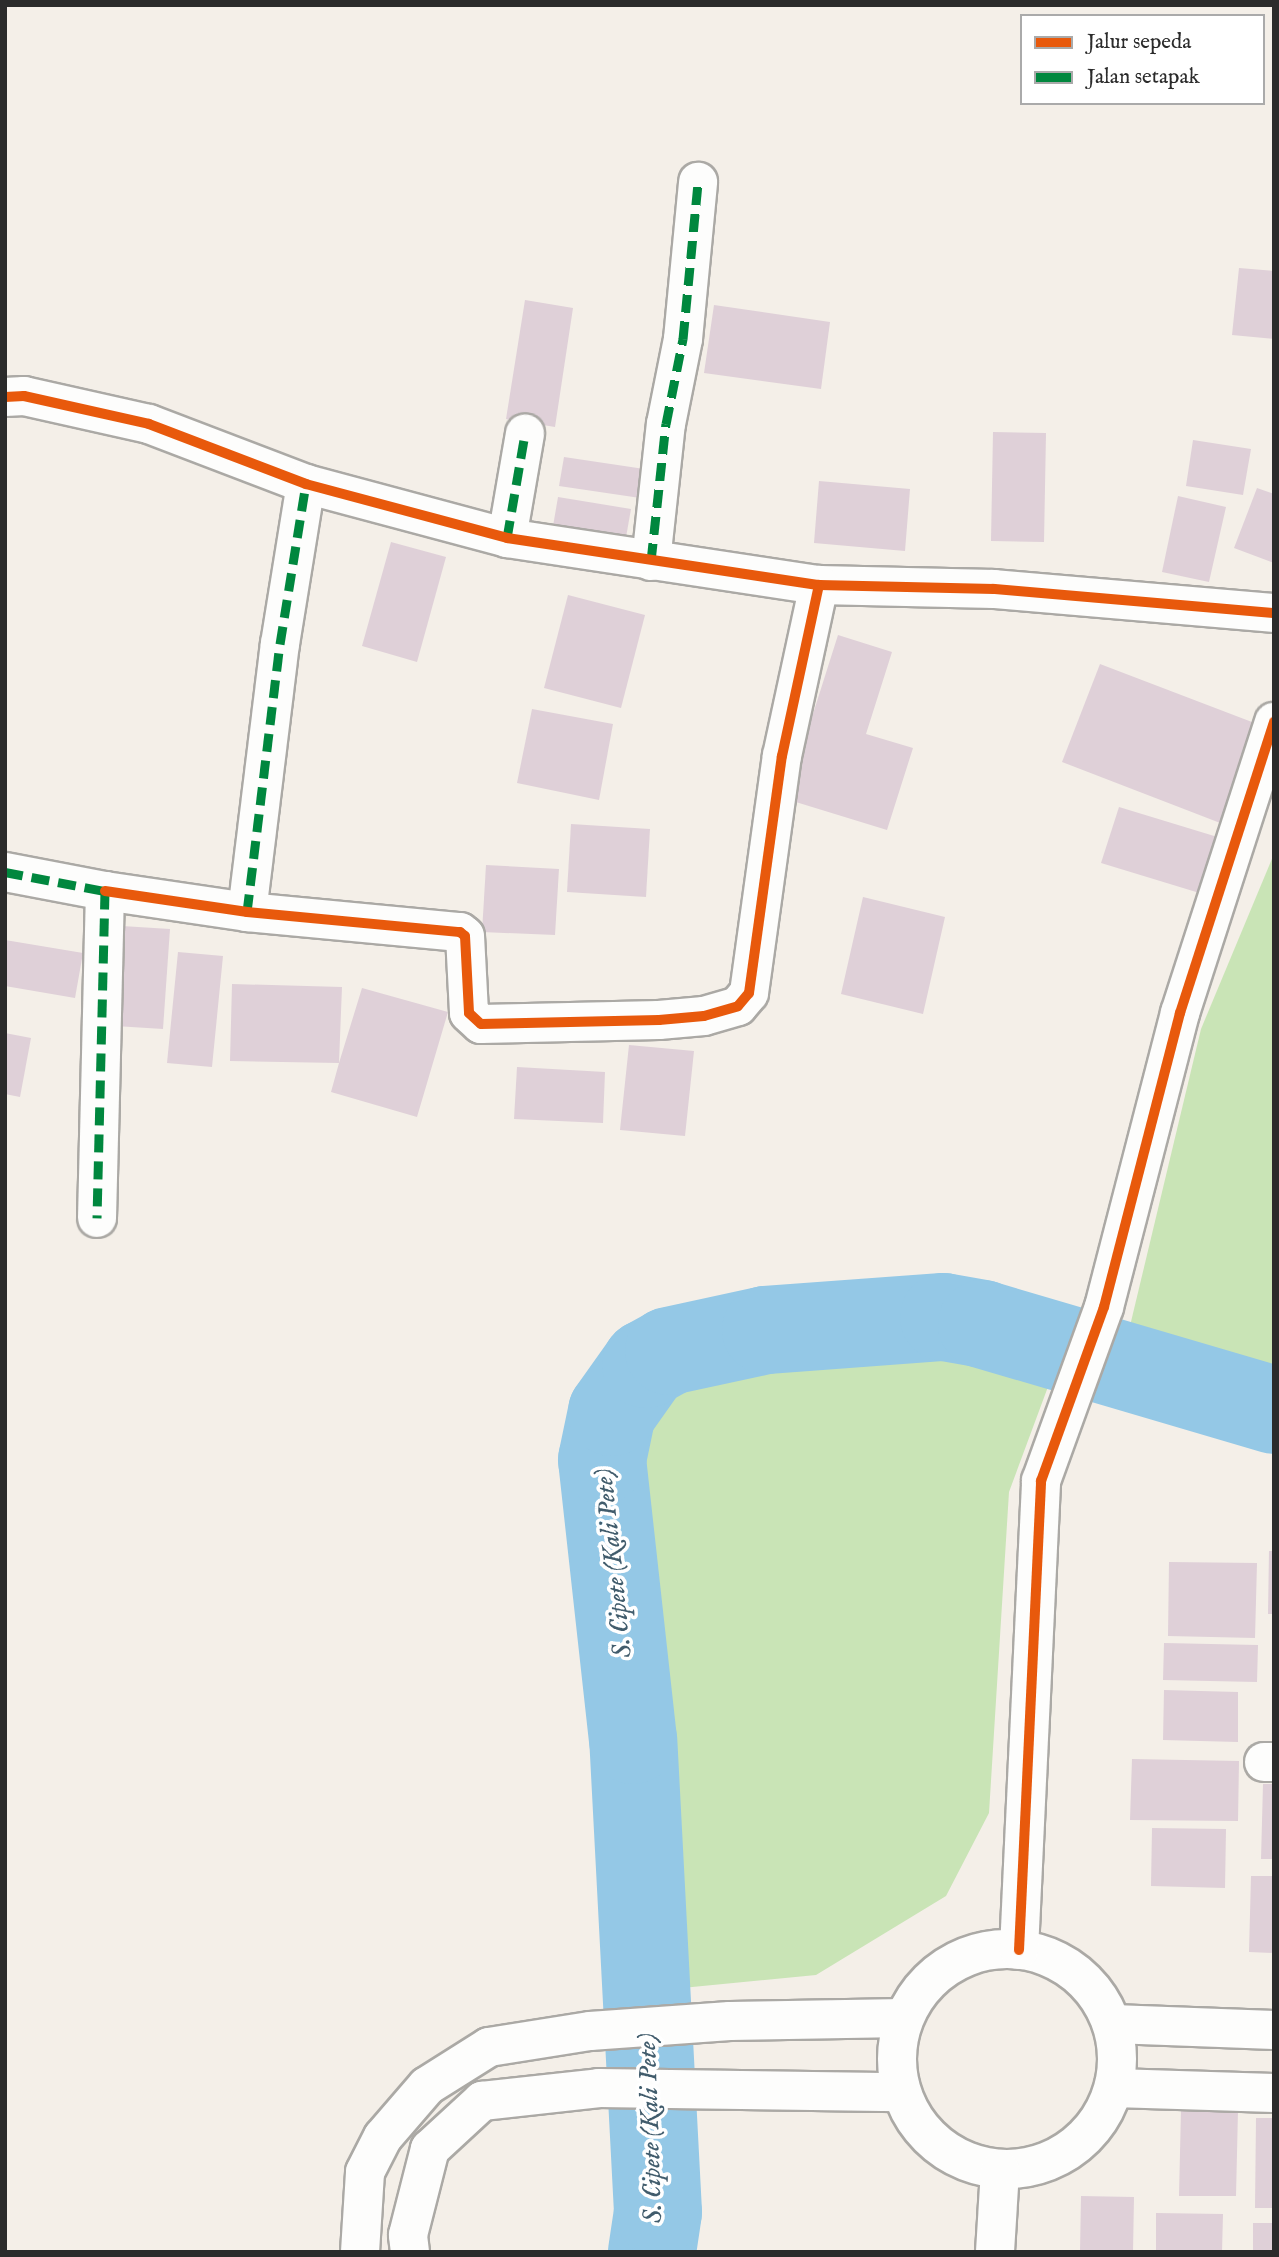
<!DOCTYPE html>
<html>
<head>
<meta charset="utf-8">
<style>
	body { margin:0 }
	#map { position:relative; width:1279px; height:2257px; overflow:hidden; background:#f4efe8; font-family:"IM FELL English",serif }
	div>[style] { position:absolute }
	.green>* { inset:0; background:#c9e4b6 }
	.river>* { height:88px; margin:-44px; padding:0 44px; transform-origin:44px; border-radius:44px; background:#94c8e6 }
	.building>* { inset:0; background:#dfd0d8 }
	.roads { filter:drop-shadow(2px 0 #aba9a5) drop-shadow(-2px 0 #aba9a5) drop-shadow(0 2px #aba9a5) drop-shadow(0 -2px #aba9a5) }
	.street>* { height:38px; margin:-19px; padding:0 19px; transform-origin:19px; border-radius:19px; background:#fdfdfc }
	.street>.ring { margin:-19px; padding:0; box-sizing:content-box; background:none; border:38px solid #fdfdfc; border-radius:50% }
	.quiet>* { height:9px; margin-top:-4.5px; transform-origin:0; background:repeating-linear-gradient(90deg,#00873e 0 18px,transparent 0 27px) }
	.cycleway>* { height:10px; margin:-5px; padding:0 5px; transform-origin:5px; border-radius:5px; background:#e8590c }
	span { translate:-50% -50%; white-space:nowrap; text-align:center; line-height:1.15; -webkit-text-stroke:7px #fff; paint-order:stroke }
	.water-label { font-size:26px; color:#415c6c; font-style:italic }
	.frame { position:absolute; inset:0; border:7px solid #2b2b2b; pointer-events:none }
	.legend { position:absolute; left:1020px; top:14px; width:245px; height:91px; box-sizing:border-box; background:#fff; border:2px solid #aaa; margin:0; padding:9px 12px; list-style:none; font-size:21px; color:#2b2b2b }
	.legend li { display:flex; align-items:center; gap:14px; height:35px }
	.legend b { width:35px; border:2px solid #aaa }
</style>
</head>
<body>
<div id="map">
	<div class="green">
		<i style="clip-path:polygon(1274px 854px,1274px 1388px,1124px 1351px,1201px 1029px)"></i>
		<i style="clip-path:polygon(949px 1347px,1052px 1376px,1009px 1492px,989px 1813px,946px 1896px,816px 1975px,682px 1988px,633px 1455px,653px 1403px,689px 1377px)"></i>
	</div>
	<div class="river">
		<i style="left:652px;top:2252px;width:40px;rotate:-81.5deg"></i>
		<i style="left:658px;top:2212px;width:473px;rotate:-93deg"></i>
		<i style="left:633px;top:1740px;width:282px;rotate:-96.3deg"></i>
		<i style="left:602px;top:1460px;width:49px;rotate:-78.2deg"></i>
		<i style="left:612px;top:1412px;width:59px;rotate:-54.7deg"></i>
		<i style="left:646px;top:1364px;width:26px;rotate:-29deg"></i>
		<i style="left:669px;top:1351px;width:99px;rotate:-12.2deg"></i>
		<i style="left:766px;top:1330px;width:178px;rotate:-4.2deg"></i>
		<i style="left:944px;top:1317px;width:39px;rotate:10deg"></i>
		<i style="left:982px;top:1324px;width:304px;rotate:16.4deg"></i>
	</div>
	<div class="building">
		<i style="clip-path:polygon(1239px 268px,1274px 271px,1274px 339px,1232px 335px)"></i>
		<i style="clip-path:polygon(525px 300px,573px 308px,555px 427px,506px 419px)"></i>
		<i style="clip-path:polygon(714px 305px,830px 322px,821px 389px,704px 373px)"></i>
		<i style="clip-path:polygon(993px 432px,1046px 433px,1044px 542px,991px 541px)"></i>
		<i style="clip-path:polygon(1193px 440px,1251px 449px,1243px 495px,1186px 486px)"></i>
		<i style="clip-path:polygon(564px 457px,651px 470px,647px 499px,559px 486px)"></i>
		<i style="clip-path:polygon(819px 481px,910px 489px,905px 551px,814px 543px)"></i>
		<i style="clip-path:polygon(1257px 488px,1274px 494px,1274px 563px,1234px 548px)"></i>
		<i style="clip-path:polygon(1178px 496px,1226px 507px,1209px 582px,1162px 572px)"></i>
		<i style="clip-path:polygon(558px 497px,631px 509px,625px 543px,552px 532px)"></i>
		<i style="clip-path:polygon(391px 542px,446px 557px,417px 662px,362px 646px)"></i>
		<i style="clip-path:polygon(568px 595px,645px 615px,621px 708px,544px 688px)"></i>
		<i style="clip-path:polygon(838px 635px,892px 652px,866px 734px,913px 748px,887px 830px,786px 799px)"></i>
		<i style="clip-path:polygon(1100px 664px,1265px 727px,1228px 826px,1062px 762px)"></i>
		<i style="clip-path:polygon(532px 709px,613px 724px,599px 800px,517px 783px)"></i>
		<i style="clip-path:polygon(1119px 807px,1224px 839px,1206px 895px,1101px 863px)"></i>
		<i style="clip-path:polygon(571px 824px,650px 829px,646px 897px,567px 892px)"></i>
		<i style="clip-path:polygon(486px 865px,559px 869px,555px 935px,482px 932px)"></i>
		<i style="clip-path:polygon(863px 897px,945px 917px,923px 1014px,841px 994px)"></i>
		<i style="clip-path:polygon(122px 926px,170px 929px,163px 1029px,115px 1026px)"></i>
		<i style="clip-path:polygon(5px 940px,83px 953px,75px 998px,5px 986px)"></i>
		<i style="clip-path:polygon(178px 952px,223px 956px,212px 1067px,167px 1063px)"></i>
		<i style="clip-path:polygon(232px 984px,342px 987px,339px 1063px,362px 988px,448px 1012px,417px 1117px,331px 1092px,339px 1063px,230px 1061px)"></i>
		<i style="clip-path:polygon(5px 1033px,31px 1038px,20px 1097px,5px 1094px)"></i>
		<i style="clip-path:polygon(629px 1045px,694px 1051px,685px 1136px,620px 1130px)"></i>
		<i style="clip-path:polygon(517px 1067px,605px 1072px,603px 1123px,514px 1119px)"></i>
		<i style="clip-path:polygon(1269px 1551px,1274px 1551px,1274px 1614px,1268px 1614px)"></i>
		<i style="clip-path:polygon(1169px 1562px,1257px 1563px,1255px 1638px,1168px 1636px)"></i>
		<i style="clip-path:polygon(1164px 1643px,1258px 1645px,1257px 1682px,1163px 1680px)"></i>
		<i style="clip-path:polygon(1164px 1690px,1238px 1692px,1238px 1742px,1163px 1740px)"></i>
		<i style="clip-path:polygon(1132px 1759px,1239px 1761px,1238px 1821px,1130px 1820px)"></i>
		<i style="clip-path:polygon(1263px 1784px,1274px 1784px,1274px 1859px,1261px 1859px)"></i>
		<i style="clip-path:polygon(1152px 1828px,1226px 1829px,1225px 1888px,1151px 1886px)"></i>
		<i style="clip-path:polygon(1251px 1876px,1274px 1876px,1274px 1953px,1249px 1952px)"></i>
		<i style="clip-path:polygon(1181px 2110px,1238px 2110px,1236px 2196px,1179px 2196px)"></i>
		<i style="clip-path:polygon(1256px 2118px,1274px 2118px,1274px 2208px,1255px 2208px)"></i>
		<i style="clip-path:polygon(1081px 2196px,1134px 2197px,1133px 2252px,1080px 2252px)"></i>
		<i style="clip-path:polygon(1156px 2213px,1223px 2214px,1222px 2252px,1156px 2252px)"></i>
		<i style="clip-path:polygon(1253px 2223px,1274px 2223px,1274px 2252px,1253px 2252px)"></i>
	</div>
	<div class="roads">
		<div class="street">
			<i style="left:5px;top:397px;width:19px;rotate:-3deg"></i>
			<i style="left:24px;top:396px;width:128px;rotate:12.6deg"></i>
			<i style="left:149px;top:424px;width:168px;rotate:20.9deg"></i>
			<i style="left:306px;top:484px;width:208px;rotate:15deg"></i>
			<i style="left:507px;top:538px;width:316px;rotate:8.6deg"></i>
			<i style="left:819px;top:585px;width:175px;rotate:1.3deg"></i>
			<i style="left:994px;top:589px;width:281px;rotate:4.9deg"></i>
			<i style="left:507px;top:538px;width:106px;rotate:-80.2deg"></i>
			<i style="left:651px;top:561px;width:138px;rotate:-83.8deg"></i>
			<i style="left:666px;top:424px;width:87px;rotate:-78.7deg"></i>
			<i style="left:683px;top:339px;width:158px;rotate:-84.5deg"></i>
			<i style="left:5px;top:872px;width:102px;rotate:10.8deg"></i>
			<i style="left:105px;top:891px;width:327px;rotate:91.4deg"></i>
			<i style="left:105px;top:891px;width:144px;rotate:8.4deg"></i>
			<i style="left:247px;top:912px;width:214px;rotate:5.4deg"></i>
			<i style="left:460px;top:932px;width:6px;rotate:39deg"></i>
			<i style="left:465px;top:936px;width:77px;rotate:87deg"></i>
			<i style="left:469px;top:1013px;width:16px;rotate:43deg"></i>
			<i style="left:481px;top:1024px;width:178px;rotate:-1.3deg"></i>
			<i style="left:659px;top:1020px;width:45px;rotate:-5.1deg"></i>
			<i style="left:704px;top:1016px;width:35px;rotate:-16deg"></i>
			<i style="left:738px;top:1006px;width:17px;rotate:-50deg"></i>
			<i style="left:749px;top:993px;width:239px;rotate:-82.1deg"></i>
			<i style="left:782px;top:756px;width:175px;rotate:-77.8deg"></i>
			<i style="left:247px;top:912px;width:270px;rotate:-83deg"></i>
			<i style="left:280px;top:644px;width:162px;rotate:-80.8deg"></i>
			<i style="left:1264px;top:1762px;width:10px"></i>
			<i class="ring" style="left:897px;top:1949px;width:182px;height:182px"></i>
			<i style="left:1019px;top:1950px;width:470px;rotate:-87.3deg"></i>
			<i style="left:1041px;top:1481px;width:185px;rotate:-70.1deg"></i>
			<i style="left:1104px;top:1307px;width:304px;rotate:-75.5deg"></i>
			<i style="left:1180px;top:1013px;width:306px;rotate:-72.1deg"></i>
			<i style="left:1113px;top:2024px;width:161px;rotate:2.1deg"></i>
			<i style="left:1114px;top:2088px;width:160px;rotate:1.8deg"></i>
			<i style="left:360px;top:2252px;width:80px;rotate:-86.4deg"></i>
			<i style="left:365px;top:2172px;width:39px;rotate:-63deg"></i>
			<i style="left:383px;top:2137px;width:67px;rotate:-49.2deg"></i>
			<i style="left:427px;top:2086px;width:73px;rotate:-32.2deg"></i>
			<i style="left:489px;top:2047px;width:102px;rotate:-9deg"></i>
			<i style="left:590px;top:2031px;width:140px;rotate:-4.1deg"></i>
			<i style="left:730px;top:2021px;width:174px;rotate:-1deg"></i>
			<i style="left:410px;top:2252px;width:17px;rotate:-97deg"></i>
			<i style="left:408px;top:2235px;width:89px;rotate:-75.7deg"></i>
			<i style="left:430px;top:2149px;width:71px;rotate:-42.7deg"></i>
			<i style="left:482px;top:2101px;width:118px;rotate:-6.3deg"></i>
			<i style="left:599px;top:2088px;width:302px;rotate:0.8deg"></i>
			<i style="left:995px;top:2252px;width:82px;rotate:-86.5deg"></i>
		</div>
	</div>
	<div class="quiet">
		<i style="left:507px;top:538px;width:106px;rotate:-80.2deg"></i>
		<i style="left:651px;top:561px;width:138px;rotate:-83.8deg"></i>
		<i style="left:666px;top:424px;width:87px;rotate:-78.7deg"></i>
		<i style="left:683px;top:339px;width:158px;rotate:-84.5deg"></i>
		<i style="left:5px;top:872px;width:102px;rotate:10.8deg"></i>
		<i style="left:105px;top:891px;width:327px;rotate:91.4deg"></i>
		<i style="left:247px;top:912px;width:270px;rotate:-83deg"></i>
		<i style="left:280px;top:644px;width:162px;rotate:-80.8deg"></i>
	</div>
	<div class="cycleway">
		<i style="left:5px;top:397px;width:19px;rotate:-3deg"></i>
		<i style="left:24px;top:396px;width:128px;rotate:12.6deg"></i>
		<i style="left:149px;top:424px;width:168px;rotate:20.9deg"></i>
		<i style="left:306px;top:484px;width:208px;rotate:15deg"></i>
		<i style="left:507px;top:538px;width:316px;rotate:8.6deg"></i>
		<i style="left:819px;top:585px;width:175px;rotate:1.3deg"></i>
		<i style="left:994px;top:589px;width:281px;rotate:4.9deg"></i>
		<i style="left:105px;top:891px;width:144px;rotate:8.4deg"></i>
		<i style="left:247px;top:912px;width:214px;rotate:5.4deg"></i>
		<i style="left:460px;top:932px;width:6px;rotate:39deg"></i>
		<i style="left:465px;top:936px;width:77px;rotate:87deg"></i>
		<i style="left:469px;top:1013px;width:16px;rotate:43deg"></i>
		<i style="left:481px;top:1024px;width:178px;rotate:-1.3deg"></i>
		<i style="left:659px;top:1020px;width:45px;rotate:-5.1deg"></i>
		<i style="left:704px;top:1016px;width:35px;rotate:-16deg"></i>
		<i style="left:738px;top:1006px;width:17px;rotate:-50deg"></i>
		<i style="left:749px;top:993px;width:239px;rotate:-82.1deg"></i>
		<i style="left:782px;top:756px;width:175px;rotate:-77.8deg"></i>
		<i style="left:1019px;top:1950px;width:470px;rotate:-87.3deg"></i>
		<i style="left:1041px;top:1481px;width:185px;rotate:-70.1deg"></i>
		<i style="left:1104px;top:1307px;width:304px;rotate:-75.5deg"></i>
		<i style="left:1180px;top:1013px;width:306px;rotate:-72.1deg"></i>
	</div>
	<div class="water-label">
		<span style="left:614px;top:1563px;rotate:-96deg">S. Cipete (Kali Pete)</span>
		<span style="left:651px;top:2128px;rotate:-92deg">S. Cipete (Kali Pete)</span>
	</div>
	<div class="frame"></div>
	<ul class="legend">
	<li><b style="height:9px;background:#e8590c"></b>Jalur sepeda</li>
	<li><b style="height:9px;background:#00873e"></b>Jalan setapak</li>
	</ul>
</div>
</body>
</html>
